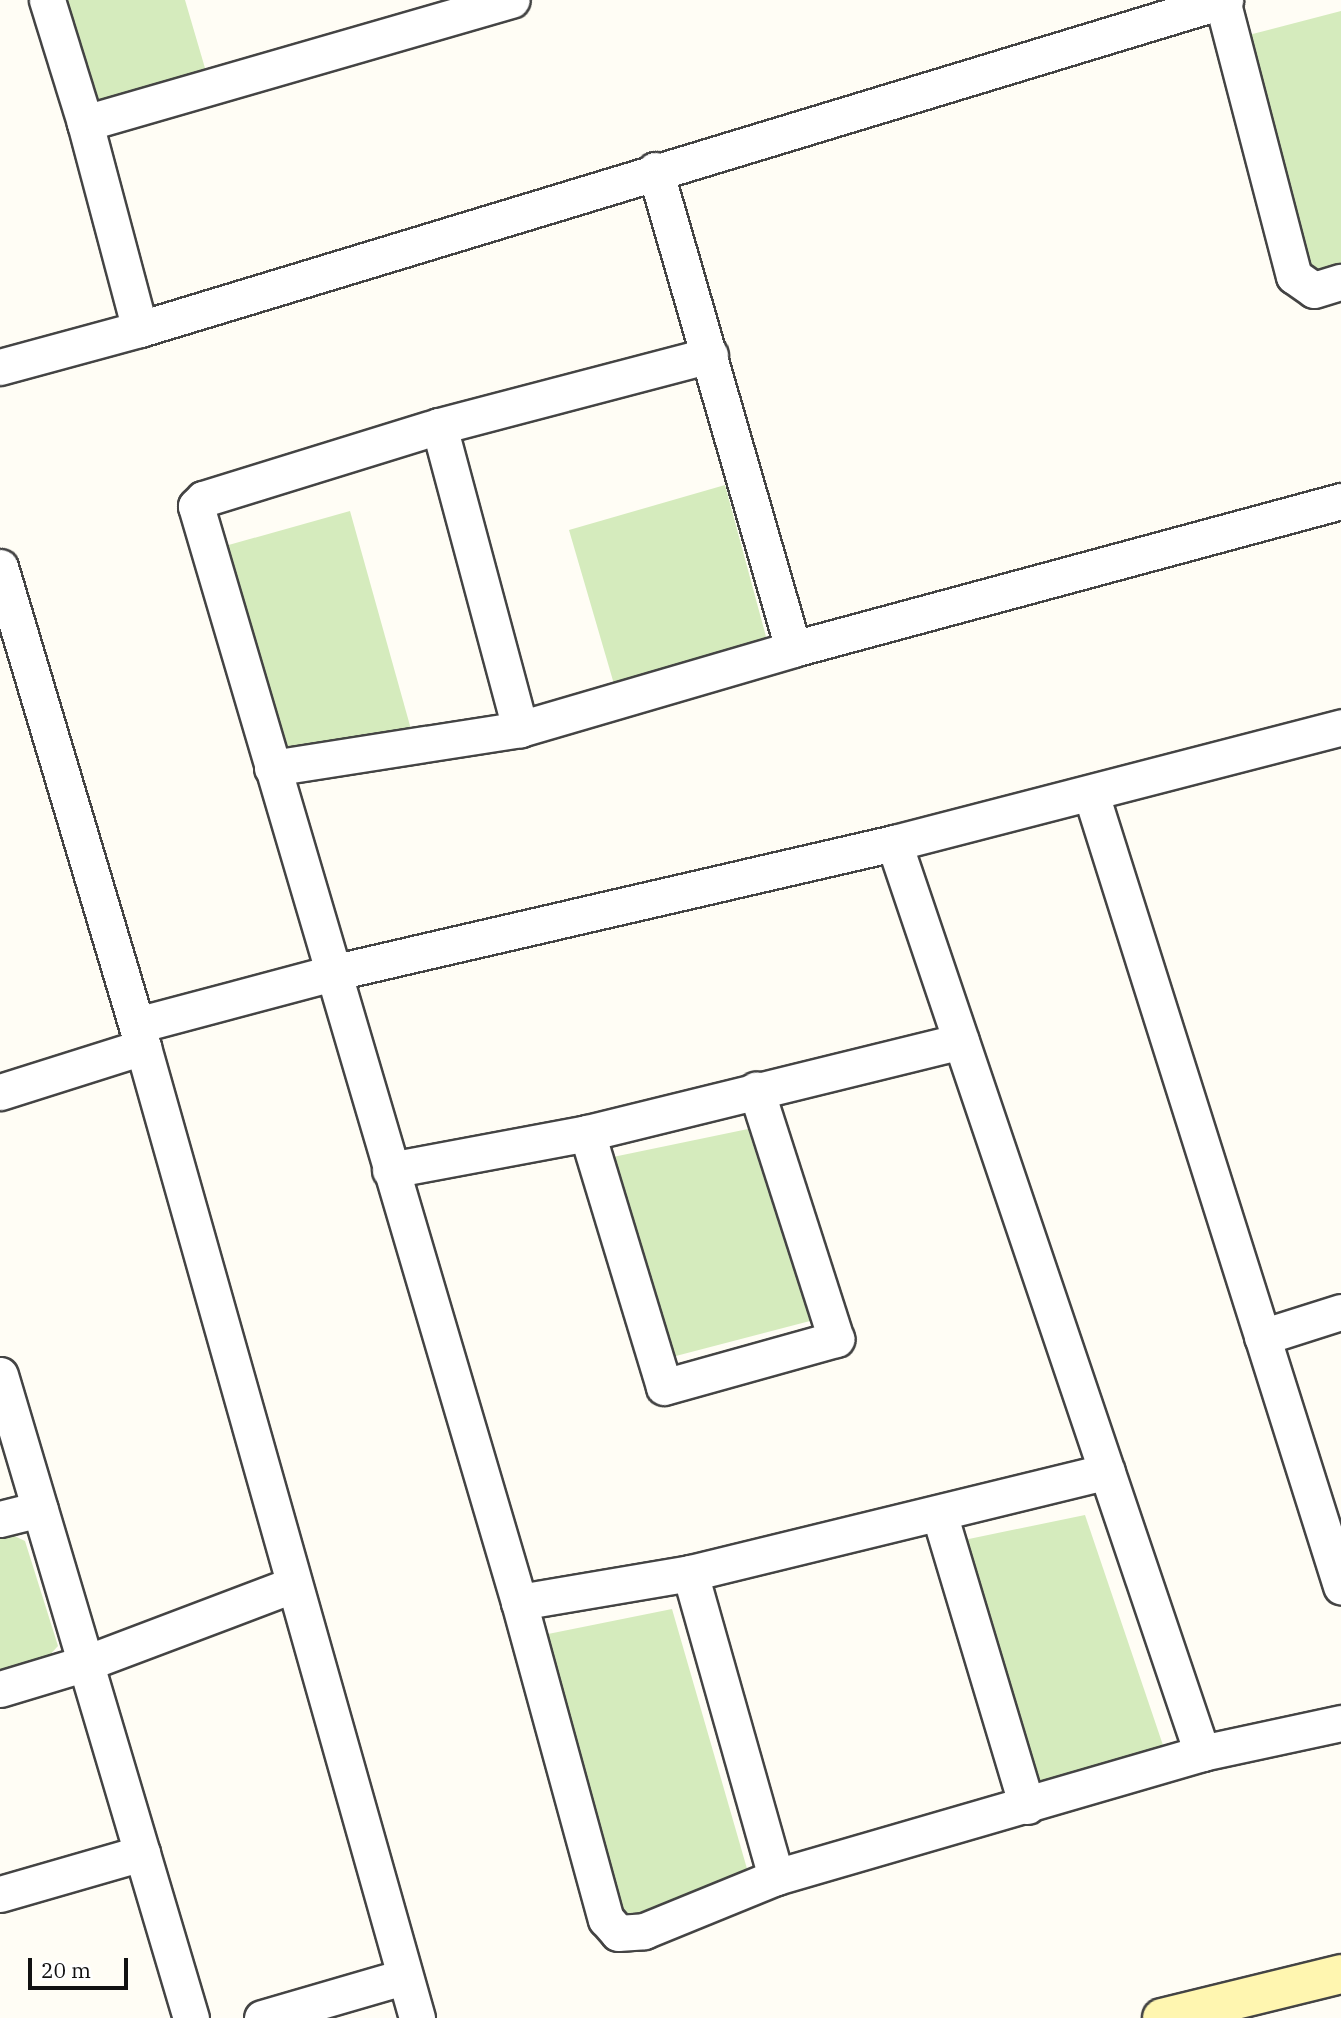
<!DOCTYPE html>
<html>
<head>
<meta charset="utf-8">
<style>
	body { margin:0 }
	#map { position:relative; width:1341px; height:2018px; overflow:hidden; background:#fffdf5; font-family:"IBM Plex Serif",serif }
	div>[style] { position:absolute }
	.green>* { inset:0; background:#d5ebbd }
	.roads { filter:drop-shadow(2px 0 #444) drop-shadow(-2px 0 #444) drop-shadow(0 2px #444) drop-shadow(0 -2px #444) }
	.street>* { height:35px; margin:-17.5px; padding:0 17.5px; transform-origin:17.5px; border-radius:17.5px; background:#fff }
	.secondary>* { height:38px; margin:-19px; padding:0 19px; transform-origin:19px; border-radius:19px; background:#fff6b0 }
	span { translate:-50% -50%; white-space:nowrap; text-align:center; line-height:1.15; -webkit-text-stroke:7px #fff; paint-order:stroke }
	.scale { position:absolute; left:28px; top:1958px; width:100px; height:32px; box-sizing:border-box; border:4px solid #111; border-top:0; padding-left:9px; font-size:21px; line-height:24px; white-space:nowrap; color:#111; -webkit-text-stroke:5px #fff; paint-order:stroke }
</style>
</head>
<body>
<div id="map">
	<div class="green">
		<i style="clip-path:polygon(58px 0,185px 0,207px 75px,89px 110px)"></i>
		<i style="clip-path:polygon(1341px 11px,1341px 268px,1308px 277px,1237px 38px)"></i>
		<i style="clip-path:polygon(725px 485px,768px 644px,616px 691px,569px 530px)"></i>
		<i style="clip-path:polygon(350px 511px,414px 740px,289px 771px,218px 548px)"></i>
		<i style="clip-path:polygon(748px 1129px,810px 1321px,672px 1357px,613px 1157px)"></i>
		<i style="clip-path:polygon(1085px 1515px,1168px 1760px,1033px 1804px,964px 1540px)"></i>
		<i style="clip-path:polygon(8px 1533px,25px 1541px,58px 1646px,46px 1659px,0 1673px,0 1535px)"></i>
		<i style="clip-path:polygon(672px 1609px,752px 1886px,622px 1917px,541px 1646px,548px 1634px)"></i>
	</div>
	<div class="roads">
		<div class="street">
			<i style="left:47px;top:0;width:129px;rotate:72.8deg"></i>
			<i style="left:85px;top:123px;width:213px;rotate:75.1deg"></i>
			<i style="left:1222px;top:0;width:285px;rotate:75.4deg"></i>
			<i style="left:1294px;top:276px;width:24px;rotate:35deg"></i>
			<i style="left:1314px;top:290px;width:28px;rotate:-17deg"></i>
			<i style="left:85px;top:123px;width:444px;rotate:-16.1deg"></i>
			<i style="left:655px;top:170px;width:498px;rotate:73.9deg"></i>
			<i style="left:710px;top:355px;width:280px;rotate:165.3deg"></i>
			<i style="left:439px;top:426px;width:247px;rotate:162.8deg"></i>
			<i style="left:203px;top:499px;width:10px;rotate:135deg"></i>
			<i style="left:196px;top:506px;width:1143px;rotate:73.58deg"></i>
			<i style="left:519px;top:1602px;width:329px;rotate:74.7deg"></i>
			<i style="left:606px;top:1919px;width:18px;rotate:49deg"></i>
			<i style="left:618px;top:1933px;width:26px;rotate:-4deg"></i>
			<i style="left:644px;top:1931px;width:143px;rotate:-22.2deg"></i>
			<i style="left:776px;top:1877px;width:444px;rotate:-16.2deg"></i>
			<i style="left:1202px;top:1753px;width:142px;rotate:-12.2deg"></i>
			<i style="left:0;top:367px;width:145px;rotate:-15.2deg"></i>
			<i style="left:140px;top:329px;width:1134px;rotate:-16.87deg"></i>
			<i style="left:439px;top:426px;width:314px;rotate:75deg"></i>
			<i style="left:0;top:567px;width:501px;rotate:73.41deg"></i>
			<i style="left:143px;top:1047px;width:1009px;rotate:74.24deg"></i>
			<i style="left:272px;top:768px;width:251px;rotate:-8.9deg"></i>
			<i style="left:520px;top:729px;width:284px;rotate:-16.3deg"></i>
			<i style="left:793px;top:649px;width:568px;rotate:-15.11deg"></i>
			<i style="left:1091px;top:794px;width:831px;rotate:72.48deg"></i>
			<i style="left:894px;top:843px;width:961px;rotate:71.3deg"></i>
			<i style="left:137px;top:1025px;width:206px;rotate:-14.9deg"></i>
			<i style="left:336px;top:972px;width:573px;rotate:-13.02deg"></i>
			<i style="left:894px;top:843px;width:462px;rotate:-14.5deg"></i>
			<i style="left:0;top:1092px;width:150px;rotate:-17.5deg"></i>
			<i style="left:587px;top:1133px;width:265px;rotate:73.1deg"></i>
			<i style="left:664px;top:1387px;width:179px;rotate:-15.6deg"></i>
			<i style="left:836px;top:1339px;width:262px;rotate:-107.8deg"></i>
			<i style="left:390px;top:1170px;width:200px;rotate:-10.6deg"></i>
			<i style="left:587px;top:1133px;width:385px;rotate:-13.8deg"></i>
			<i style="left:1262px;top:1337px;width:83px;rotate:-17.6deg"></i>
			<i style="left:0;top:1375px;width:671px;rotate:73.46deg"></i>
			<i style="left:939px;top:1513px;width:306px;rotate:73.3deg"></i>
			<i style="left:0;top:1519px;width:41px;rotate:-14deg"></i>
			<i style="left:690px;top:1573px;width:316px;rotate:74.2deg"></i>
			<i style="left:519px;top:1602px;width:173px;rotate:-9.6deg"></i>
			<i style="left:690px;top:1573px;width:429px;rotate:-13.7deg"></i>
			<i style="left:0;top:1689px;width:90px;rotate:-16.8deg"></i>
			<i style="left:86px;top:1663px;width:220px;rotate:-20.7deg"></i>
			<i style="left:0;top:1894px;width:148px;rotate:-16.1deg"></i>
			<i style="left:262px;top:2018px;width:147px;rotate:-16.2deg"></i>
		</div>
		<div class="secondary">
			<i style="left:1162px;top:2018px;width:184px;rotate:-13.8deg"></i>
		</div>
	</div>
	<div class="scale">20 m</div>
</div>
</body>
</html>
